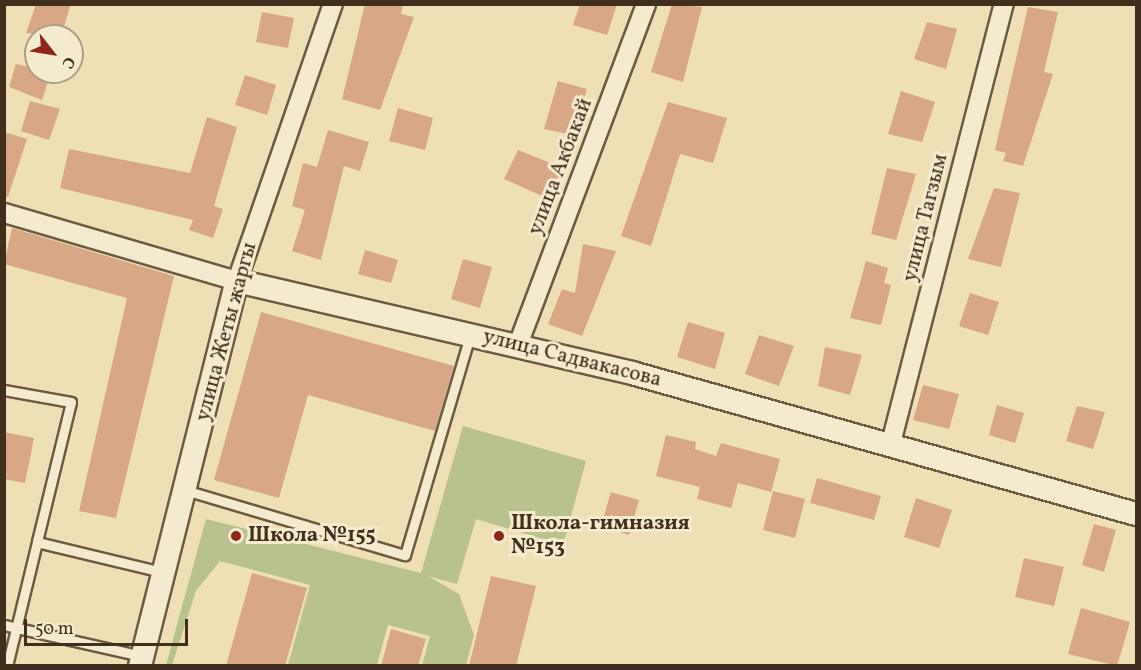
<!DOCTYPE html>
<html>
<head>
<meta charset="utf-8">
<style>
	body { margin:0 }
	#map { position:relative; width:1141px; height:670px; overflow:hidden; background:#eee0b4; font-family:Vollkorn,serif }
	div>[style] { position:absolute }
	.green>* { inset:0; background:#b9c28c }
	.building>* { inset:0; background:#d8a785 }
	.roads { filter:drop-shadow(2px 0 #6c5a43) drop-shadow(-2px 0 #6c5a43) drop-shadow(0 2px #6c5a43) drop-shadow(0 -2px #6c5a43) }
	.service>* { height:9px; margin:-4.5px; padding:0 4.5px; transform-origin:4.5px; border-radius:4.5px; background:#f4ebce }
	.minor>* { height:18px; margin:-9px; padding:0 9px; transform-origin:9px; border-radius:9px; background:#f4ebce }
	.tertiary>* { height:22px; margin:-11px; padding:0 11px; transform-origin:11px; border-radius:11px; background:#f4ebce }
	.dots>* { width:16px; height:16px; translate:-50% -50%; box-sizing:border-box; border:3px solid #f4ebce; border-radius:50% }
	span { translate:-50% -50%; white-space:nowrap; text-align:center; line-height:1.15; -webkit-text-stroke:6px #f4ebce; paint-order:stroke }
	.street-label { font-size:21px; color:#412e1d }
	.poi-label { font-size:21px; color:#412e1d; font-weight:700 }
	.left { translate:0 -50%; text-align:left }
	.frame { position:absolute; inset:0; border:6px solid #412e1d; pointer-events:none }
	.north { position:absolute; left:24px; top:24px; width:60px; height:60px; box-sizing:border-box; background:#f4ebce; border:2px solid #ac9f87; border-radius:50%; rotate:121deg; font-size:16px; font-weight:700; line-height:24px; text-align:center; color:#412e1d }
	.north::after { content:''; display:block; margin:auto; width:21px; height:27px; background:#8f2418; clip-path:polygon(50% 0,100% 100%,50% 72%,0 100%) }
	.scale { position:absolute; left:24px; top:619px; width:164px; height:27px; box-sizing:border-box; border:3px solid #412e1d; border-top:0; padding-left:8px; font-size:18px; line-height:21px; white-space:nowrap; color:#412e1d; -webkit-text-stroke:4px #f4ebce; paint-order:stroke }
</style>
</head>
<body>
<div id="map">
	<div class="green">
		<i style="clip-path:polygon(463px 426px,586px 461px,563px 545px,476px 519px,457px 584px,428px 576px,459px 594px,474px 635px,466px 665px,422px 665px,430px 636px,388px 625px,377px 665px,288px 665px,310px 585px,220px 561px,196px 591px,172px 665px,166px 665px,206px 519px,421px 573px)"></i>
	</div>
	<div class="building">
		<i style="clip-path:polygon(36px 4px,71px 4px,61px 36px,26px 33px)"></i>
		<i style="clip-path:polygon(365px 4px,403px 4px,401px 14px,414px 17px,380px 110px,342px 99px)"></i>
		<i style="clip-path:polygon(580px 4px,617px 4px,607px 35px,573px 25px)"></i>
		<i style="clip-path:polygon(672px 4px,702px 7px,683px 82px,651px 72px)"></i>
		<i style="clip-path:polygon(1028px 7px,1058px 12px,1044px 72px,1053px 74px,1023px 166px,1003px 161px,1006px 153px,995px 150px)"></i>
		<i style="clip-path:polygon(262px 12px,294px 18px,288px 48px,256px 42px)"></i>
		<i style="clip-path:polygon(927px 22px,957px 29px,946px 69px,914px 59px)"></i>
		<i style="clip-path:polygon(16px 64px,51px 72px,42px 100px,9px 87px)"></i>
		<i style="clip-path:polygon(245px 75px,276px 85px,267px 115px,235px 105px)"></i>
		<i style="clip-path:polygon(558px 81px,587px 89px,573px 135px,544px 129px)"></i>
		<i style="clip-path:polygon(901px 91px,935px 102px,922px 142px,888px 134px)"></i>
		<i style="clip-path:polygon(30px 101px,60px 109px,49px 140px,21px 131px)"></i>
		<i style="clip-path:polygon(668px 102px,727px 118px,713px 163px,680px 154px,651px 246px,621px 236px)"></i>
		<i style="clip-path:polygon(398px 108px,433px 118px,425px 150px,389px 141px)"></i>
		<i style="clip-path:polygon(207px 117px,237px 127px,214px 206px,223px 209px,213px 238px,189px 230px,193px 220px,60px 188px,69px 149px,190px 173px)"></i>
		<i style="clip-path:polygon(328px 130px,369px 142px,360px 171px,344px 166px,321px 260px,292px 251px,305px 210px,292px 206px,303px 163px,317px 167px)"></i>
		<i style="clip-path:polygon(4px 132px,27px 139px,8px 197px,4px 197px)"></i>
		<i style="clip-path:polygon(518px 150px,563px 168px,549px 199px,504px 179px)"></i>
		<i style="clip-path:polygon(887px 168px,916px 174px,896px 240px,871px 234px)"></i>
		<i style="clip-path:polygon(994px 188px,1020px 193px,1001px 267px,968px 259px)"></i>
		<i style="clip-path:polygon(12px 228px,174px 276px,116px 518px,79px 511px,127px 298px,4px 264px)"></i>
		<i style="clip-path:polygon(583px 244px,616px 251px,582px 336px,548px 324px,562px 289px,575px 293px)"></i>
		<i style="clip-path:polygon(365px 250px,398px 260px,391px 283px,358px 274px)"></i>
		<i style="clip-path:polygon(463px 259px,492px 267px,480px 308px,451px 299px)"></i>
		<i style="clip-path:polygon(866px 261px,888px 268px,884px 283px,891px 285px,881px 325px,850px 318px)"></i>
		<i style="clip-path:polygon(970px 293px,999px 302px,988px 335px,959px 326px)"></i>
		<i style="clip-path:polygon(261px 312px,454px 366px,435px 431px,308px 395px,279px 498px,214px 480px)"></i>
		<i style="clip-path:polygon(688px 322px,725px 333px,715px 369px,677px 357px)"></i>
		<i style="clip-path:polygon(759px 335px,794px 346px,779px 386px,745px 374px)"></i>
		<i style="clip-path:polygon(825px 347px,862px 355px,850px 395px,818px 386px)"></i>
		<i style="clip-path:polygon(923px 385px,959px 394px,949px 429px,913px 420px)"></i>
		<i style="clip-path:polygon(997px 405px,1024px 413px,1015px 443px,989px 435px)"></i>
		<i style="clip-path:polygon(1077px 406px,1105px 412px,1093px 449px,1066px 441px)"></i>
		<i style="clip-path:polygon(4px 432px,34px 438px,25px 483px,4px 479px)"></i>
		<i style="clip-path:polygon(666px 435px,696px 442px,695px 449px,716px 456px,721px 443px,780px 459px,771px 492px,738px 483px,731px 508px,697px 499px,700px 487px,656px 476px)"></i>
		<i style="clip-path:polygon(817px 478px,881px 496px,874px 520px,810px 503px)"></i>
		<i style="clip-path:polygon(773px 491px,805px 499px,795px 538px,763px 530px)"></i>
		<i style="clip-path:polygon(611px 492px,639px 500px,629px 535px,601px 526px)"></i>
		<i style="clip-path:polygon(916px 498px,952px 510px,939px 548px,904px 537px)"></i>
		<i style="clip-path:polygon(1094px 524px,1116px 530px,1104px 572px,1082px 565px)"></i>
		<i style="clip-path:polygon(1024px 558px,1064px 567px,1054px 606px,1015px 597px)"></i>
		<i style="clip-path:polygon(252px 573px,307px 588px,285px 666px,226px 666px)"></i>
		<i style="clip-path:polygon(491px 576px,536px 586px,516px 666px,469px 666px)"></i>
		<i style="clip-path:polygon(1081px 608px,1130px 622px,1117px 666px,1068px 654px)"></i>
		<i style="clip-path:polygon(391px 629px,426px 639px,418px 666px,381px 666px)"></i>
	</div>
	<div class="roads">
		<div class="service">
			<i style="left:4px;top:390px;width:68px;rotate:10.2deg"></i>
			<i style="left:71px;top:402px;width:144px;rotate:103.7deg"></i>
			<i style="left:37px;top:542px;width:129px;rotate:13.5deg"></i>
			<i style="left:185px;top:490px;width:229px;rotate:16.5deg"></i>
			<i style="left:405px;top:555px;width:228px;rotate:-73.5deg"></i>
			<i style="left:4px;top:625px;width:141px;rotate:12.7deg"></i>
			<i style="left:7px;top:666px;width:128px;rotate:-76.4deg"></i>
		</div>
		<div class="minor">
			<i style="left:4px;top:213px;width:243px;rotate:16.3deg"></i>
			<i style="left:237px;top:281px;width:293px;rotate:-70.9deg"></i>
			<i style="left:518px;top:345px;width:364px;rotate:-69.4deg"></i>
			<i style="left:891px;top:443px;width:453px;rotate:-75.6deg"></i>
		</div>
		<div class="tertiary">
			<i style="left:140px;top:666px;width:397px;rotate:-75.9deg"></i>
			<i style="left:237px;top:281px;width:406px;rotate:13.1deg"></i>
			<i style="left:632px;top:373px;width:523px;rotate:15.63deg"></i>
		</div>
	</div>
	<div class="dots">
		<i style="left:236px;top:536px;background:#8f2418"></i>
		<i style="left:499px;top:536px;background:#8f2418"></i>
	</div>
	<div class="street-label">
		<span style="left:561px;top:167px;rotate:-69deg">улица Акбакай</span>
		<span style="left:926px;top:218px;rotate:-76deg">улица Тагзым</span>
		<span style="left:227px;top:332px;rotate:-75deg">улица Жеты жаргы</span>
		<span style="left:572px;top:359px;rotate:14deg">улица Садвакасова</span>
	</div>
	<div class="poi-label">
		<span class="left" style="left:511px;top:536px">Школа-гимназия<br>№153</span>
		<span class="left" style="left:248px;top:536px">Школа №155</span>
	</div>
	<div class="frame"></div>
	<div class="north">С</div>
	<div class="scale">50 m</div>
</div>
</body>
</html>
